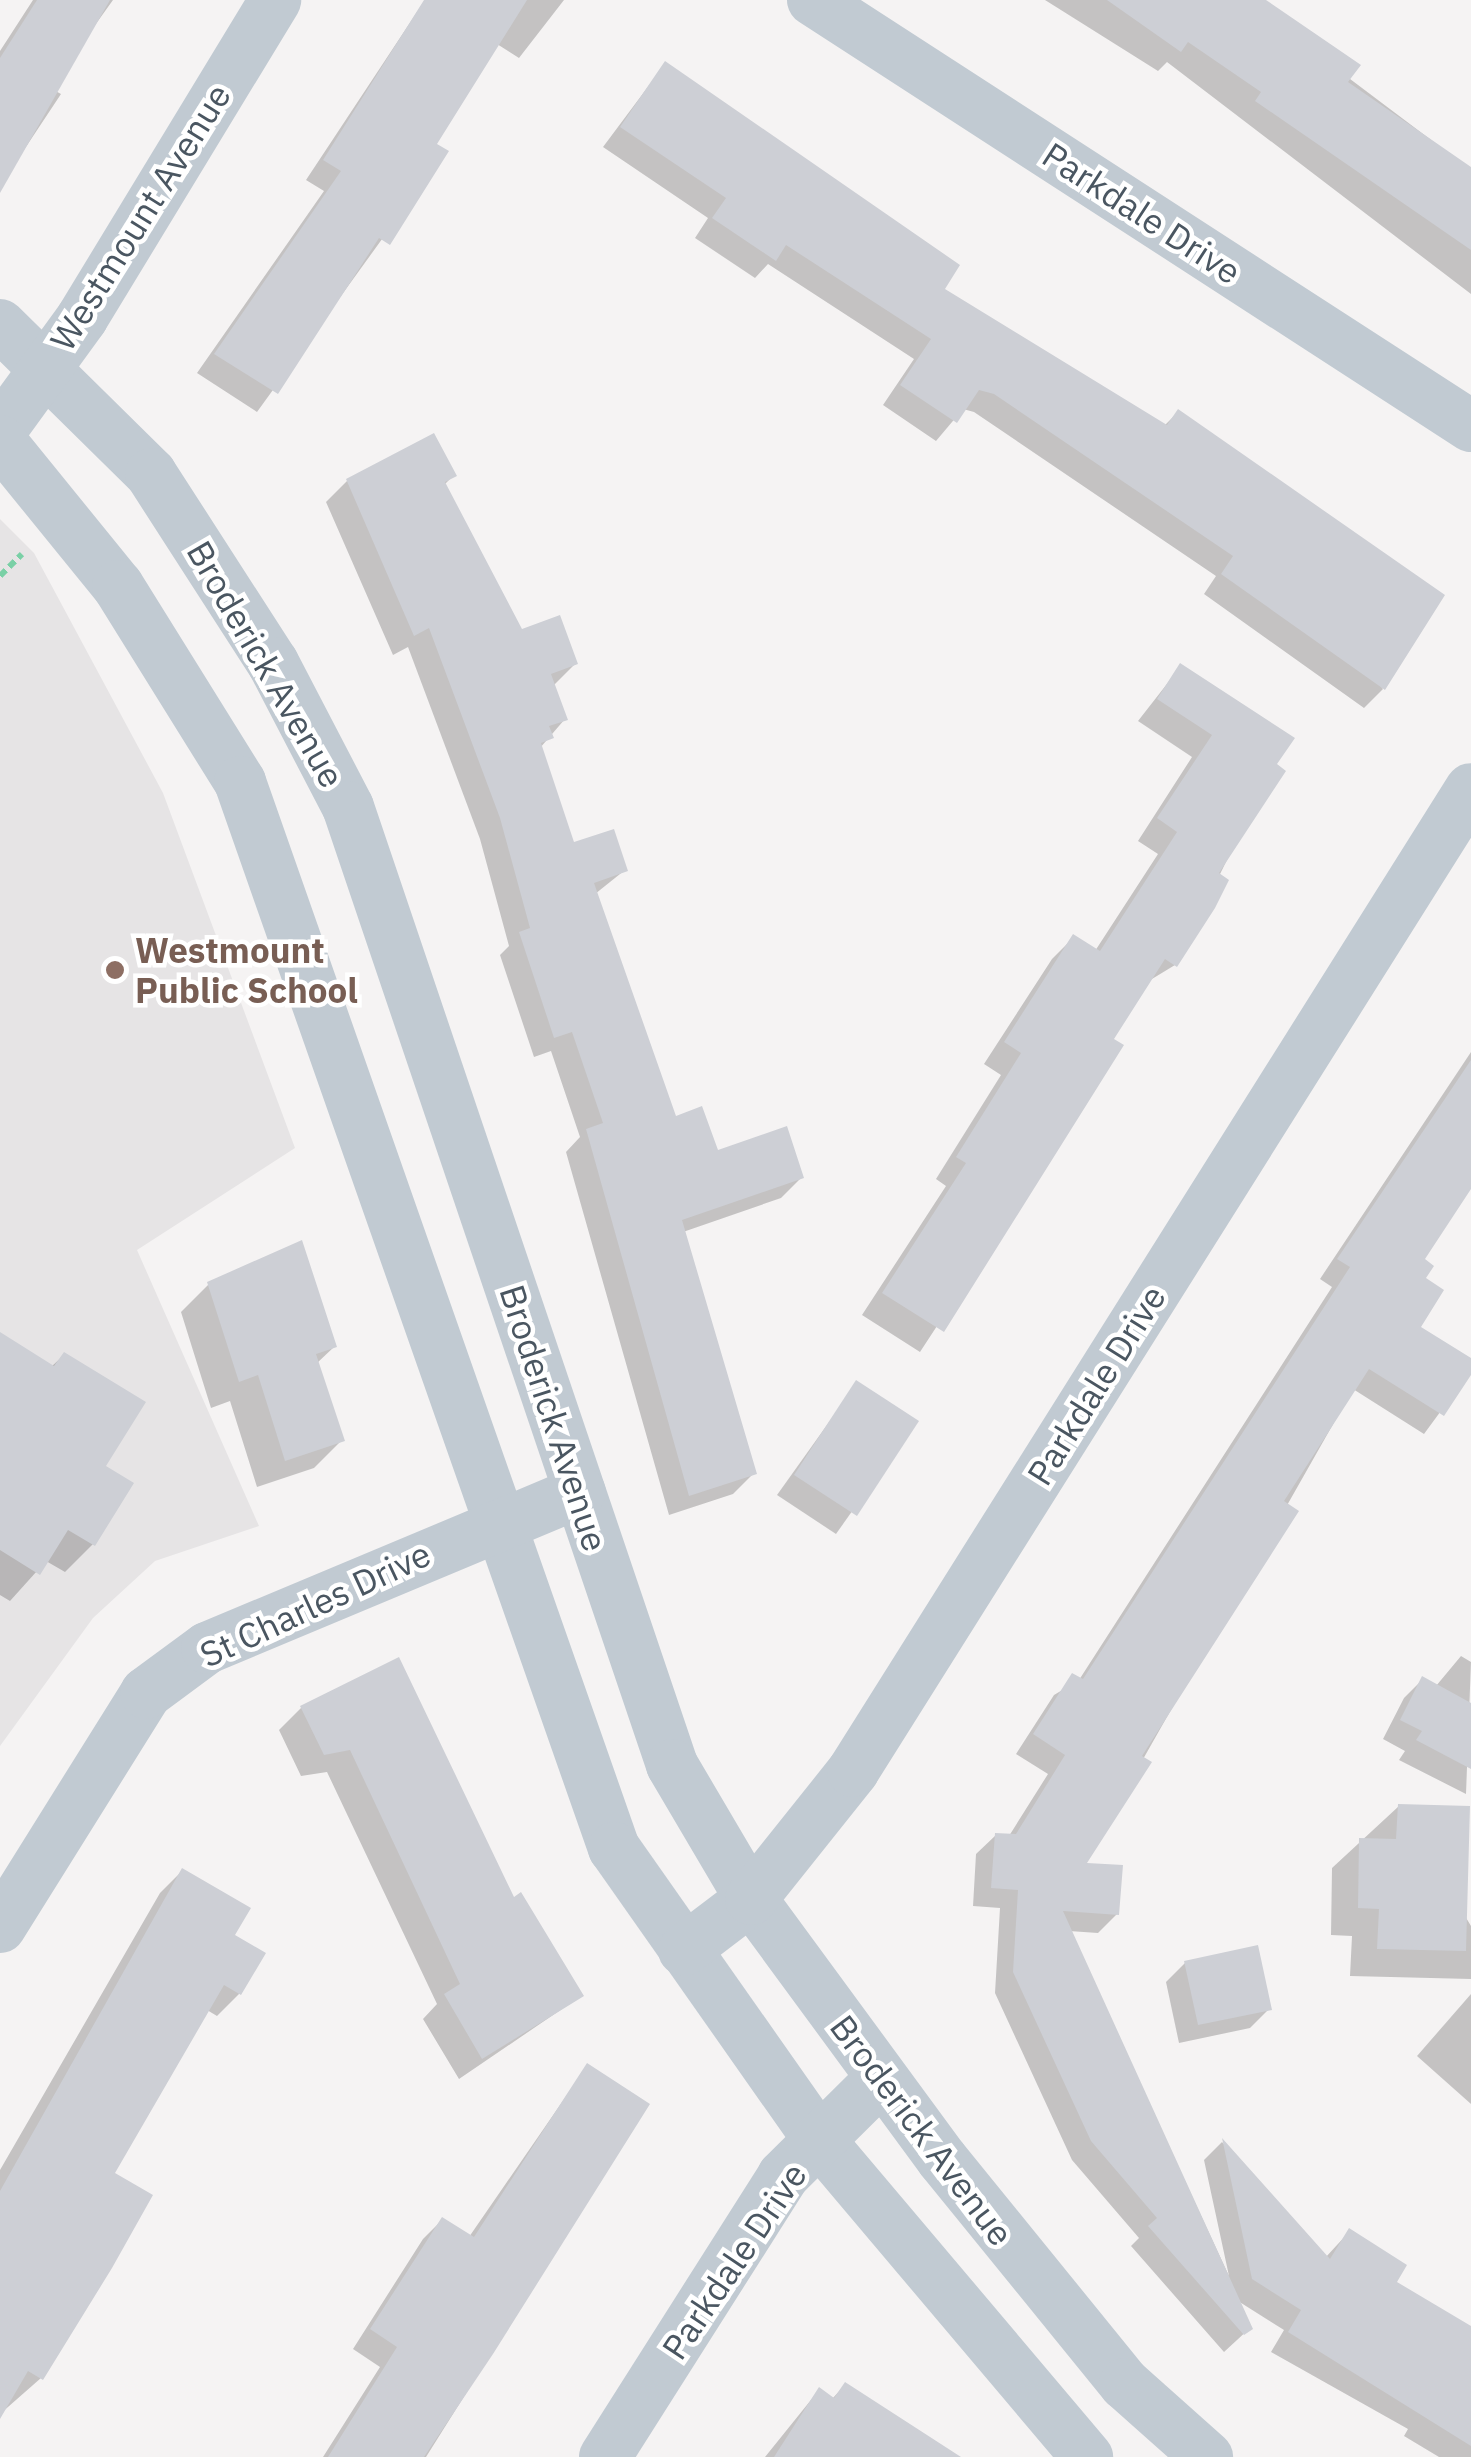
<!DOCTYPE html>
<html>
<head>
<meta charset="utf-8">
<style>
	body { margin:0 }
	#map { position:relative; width:1471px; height:2457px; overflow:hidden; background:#f5f3f3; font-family:"IBM Plex Sans",sans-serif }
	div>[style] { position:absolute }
	.education>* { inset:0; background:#e6e4e5 }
	.shadow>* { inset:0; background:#0003 }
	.building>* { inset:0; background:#cdcfd5 }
	.path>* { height:6px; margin-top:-3px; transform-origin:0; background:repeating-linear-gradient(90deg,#7ad0a6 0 8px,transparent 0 13px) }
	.minor>* { height:52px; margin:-26px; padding:0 26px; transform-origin:26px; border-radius:26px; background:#c1cad2 }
	.dots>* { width:28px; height:28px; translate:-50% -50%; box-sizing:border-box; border:5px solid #fff; border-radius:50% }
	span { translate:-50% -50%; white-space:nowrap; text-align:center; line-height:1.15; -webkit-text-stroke:9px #fff; paint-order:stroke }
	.street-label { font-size:35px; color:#4a5661 }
	.education-label { font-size:35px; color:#785e54; font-weight:700 }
	.left { translate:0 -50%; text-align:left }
</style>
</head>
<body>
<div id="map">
	<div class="education">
		<i style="clip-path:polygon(0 519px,34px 553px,163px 793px,295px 1148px,137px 1250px,259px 1526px,155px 1561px,93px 1618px,0 1746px)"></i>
	</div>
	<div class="shadow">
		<i style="clip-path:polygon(33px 0,113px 0,50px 88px,61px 94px,0 186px,0 51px)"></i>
		<i style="clip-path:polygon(425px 0,564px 0,519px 58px,497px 44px,434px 145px,445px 152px,257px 412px,197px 373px,324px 191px,306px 180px)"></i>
		<i style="clip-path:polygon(1045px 0,1245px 0,1471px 170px,1471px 294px,1167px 62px,1158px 71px)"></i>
		<i style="clip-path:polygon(665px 64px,942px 290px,1164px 426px,1178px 412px,1383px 689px,1364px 708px,1204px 594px,1216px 576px,974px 412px,963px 409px,936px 441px,883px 405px,914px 359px,768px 264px,755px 278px,695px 238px,708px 218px,603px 147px)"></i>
		<i style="clip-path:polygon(454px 475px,444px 485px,521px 632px,575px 664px,553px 686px,565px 719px,540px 748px,572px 845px,625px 870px,595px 894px,674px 1119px,716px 1153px,801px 1178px,781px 1198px,683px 1232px,754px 1473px,733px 1494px,669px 1515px,566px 1152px,580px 1137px,551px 1051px,534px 1057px,500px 955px,509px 946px,480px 839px,408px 647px,393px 655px,326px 502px,347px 481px)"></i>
		<i style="clip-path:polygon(1181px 666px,1274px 765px,1175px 965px,1147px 982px,1110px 1039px,1120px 1046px,920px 1352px,862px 1315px,946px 1186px,936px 1179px,1001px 1075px,984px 1064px,1052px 959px,1074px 937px,1095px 951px,1158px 854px,1138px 841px,1192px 757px,1138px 721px)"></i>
		<i style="clip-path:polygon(1471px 1052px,1471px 1184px,1421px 1260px,1417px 1328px,1471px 1361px,1471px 1370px,1424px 1434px,1353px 1389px,1083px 1865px,1117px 1914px,1098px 1933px,1069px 1931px,1229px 2276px,1204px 2160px,1222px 2142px,1325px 2258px,1349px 2232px,1393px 2283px,1471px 2329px,1471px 2457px,1439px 2457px,1404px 2436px,1408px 2429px,1271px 2352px,1284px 2330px,1238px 2301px,1250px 2328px,1224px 2352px,1131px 2246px,1139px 2238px,1072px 2160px,995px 1993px,1000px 1908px,973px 1906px,976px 1854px,996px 1835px,1009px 1836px,1048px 1774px,1016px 1754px,1054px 1695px,1079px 1680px,1332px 1287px,1320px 1279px)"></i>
		<i style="clip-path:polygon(209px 1284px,334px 1347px,316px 1364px,342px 1440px,314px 1468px,257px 1487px,230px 1401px,211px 1408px,181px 1312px)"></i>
		<i style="clip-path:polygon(0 1335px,51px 1367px,64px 1355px,102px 1467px,93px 1544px,65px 1572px,46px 1561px,10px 1601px,0 1595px)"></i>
		<i style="clip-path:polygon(857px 1383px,915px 1422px,836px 1534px,777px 1495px)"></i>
		<i style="clip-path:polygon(1461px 1656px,1471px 1662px,1466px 1794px,1399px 1760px,1405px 1751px,1383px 1739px,1404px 1698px,1423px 1679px,1436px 1686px)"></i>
		<i style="clip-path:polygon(398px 1660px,513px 1900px,581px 1996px,459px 2079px,423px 2019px,437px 2004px,327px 1772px,301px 1776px,279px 1730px,301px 1708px)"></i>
		<i style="clip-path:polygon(1399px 1806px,1471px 1926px,1471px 1979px,1350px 1976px,1352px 1936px,1331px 1935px,1332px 1868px)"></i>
		<i style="clip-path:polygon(182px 1871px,231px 1936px,239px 1994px,217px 2016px,207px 2010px,112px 2174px,41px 2378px,0 2414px,0 2170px,160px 1893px)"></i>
		<i style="clip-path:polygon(1185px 1963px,1269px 2009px,1250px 2028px,1179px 2043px,1166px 1982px)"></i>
		<i style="clip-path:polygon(1471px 1994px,1471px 2104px,1417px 2056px)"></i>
		<i style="clip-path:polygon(587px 2066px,647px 2105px,426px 2457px,323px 2457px,380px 2367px,353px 2349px,423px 2239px,442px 2220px,469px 2237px)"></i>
		<i style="clip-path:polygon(845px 2385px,923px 2457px,765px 2457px,819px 2390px,832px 2399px)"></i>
	</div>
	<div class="building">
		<i style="clip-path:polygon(37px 0,110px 0,0 193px,0 58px)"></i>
		<i style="clip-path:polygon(424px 0,527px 0,437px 144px,449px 151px,390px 245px,379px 238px,278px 394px,214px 354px,341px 171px,323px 160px)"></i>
		<i style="clip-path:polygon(1107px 0,1266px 0,1361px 65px,1348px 82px,1471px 167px,1471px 250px,1255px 101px,1261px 92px,1188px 42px,1181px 52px)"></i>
		<i style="clip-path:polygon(665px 61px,960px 265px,945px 289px,1167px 425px,1178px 409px,1445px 595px,1385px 690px,1221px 574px,1233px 556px,994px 394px,979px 390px,957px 423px,900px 385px,931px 339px,786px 245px,776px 261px,712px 218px,726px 198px,620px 127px)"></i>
		<i style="clip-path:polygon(434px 433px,457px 476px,445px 482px,522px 629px,560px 615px,578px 664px,551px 674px,568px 720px,549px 726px,554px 738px,541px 743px,574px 842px,614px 829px,628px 871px,594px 883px,676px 1116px,702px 1106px,718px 1150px,787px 1126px,804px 1178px,682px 1220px,757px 1474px,689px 1496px,586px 1129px,603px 1123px,572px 1032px,554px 1038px,519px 932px,530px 928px,500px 818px,429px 628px,414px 636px,346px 479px)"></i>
		<i style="clip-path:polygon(1180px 663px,1295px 738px,1277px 764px,1286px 771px,1219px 873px,1229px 880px,1215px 908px,1177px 967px,1165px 959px,1114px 1039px,1124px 1045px,944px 1332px,882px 1293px,966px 1163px,956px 1157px,1021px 1053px,1004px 1042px,1073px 934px,1100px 951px,1177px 832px,1157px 818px,1212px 735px,1157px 699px)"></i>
		<i style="clip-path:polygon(1471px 1060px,1471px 1189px,1425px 1259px,1434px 1266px,1426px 1278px,1444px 1290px,1421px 1327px,1471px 1358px,1471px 1375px,1444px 1416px,1369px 1369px,1284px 1501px,1299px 1511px,1142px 1756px,1152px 1762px,1087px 1863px,1123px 1865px,1119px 1915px,1063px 1911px,1253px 2329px,1244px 2335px,1148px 2226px,1157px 2218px,1091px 2141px,1013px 1972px,1018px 1890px,991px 1888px,995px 1833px,1016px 1834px,1065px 1755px,1033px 1734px,1072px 1673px,1083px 1679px,1350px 1267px,1337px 1259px)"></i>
		<i style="clip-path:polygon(302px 1240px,337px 1347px,316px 1354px,345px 1441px,285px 1461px,258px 1375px,239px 1382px,207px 1282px)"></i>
		<i style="clip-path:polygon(0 1332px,54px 1366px,64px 1352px,146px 1402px,106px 1466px,134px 1483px,95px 1546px,68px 1530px,40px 1575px,0 1550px)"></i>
		<i style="clip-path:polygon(856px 1380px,919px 1421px,857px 1516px,794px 1475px)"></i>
		<i style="clip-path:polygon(399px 1657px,514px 1897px,521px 1892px,584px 1996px,482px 2059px,444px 1994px,460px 1984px,350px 1750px,324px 1755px,300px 1706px)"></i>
		<i style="clip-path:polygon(1422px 1676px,1471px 1703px,1471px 1769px,1416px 1740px,1422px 1731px,1400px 1720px)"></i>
		<i style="clip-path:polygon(1398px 1804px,1470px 1806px,1466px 1951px,1377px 1949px,1379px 1909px,1358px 1908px,1359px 1838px,1396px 1839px)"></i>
		<i style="clip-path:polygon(182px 1868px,251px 1908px,235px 1935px,266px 1953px,241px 1995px,224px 1985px,115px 2173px,153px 2195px,112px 2268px,43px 2380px,28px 2371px,0 2419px,0 2191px)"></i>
		<i style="clip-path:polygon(1258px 1945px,1272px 2010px,1198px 2025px,1184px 1961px)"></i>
		<i style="clip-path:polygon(587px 2063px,650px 2104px,493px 2354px,424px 2457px,328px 2457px,397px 2347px,370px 2329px,442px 2217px,474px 2237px)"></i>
		<i style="clip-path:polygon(1222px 2138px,1330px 2259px,1349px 2228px,1407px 2265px,1397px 2282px,1471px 2326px,1471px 2446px,1288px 2332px,1301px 2310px,1252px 2279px)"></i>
		<i style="clip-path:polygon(845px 2382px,961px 2457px,774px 2457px,819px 2387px,834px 2398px)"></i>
	</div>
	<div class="path">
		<i style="left:0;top:576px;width:31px;rotate:-45deg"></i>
	</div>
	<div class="minor">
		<i style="left:813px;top:0;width:784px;rotate:32.92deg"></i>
		<i style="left:0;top:325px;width:212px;rotate:44.6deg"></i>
		<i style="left:151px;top:474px;width:225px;rotate:57.2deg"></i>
		<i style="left:273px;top:663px;width:162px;rotate:62.5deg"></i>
		<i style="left:348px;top:807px;width:1011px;rotate:71.31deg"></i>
		<i style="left:672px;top:1765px;width:156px;rotate:59.5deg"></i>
		<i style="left:751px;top:1899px;width:323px;rotate:53.7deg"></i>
		<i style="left:942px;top:2159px;width:290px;rotate:50.9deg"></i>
		<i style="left:1125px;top:2384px;width:110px;rotate:41.7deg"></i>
		<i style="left:0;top:431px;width:140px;rotate:-54deg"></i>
		<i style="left:82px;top:318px;width:372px;rotate:-58.7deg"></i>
		<i style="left:0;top:441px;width:187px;rotate:50.9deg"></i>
		<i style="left:118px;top:586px;width:231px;rotate:58.1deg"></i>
		<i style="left:240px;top:782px;width:1130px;rotate:70.67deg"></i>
		<i style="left:614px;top:1848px;width:358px;rotate:54.9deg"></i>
		<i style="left:820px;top:2141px;width:414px;rotate:49.8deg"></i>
		<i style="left:0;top:1927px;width:276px;rotate:-58deg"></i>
		<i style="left:146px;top:1693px;width:76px;rotate:-36.4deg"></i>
		<i style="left:207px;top:1648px;width:404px;rotate:-22.7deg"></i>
		<i style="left:684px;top:1950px;width:84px;rotate:-37.3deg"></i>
		<i style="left:751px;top:1899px;width:164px;rotate:-51.4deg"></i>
		<i style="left:853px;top:1771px;width:1160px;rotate:-57.82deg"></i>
		<i style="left:605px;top:2457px;width:333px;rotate:-57.6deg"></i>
		<i style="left:783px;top:2176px;width:136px;rotate:-44.7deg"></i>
	</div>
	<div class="dots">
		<i style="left:115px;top:970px;background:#8d6e63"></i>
	</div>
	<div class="street-label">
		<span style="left:1142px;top:213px;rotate:33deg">Parkdale Drive</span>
		<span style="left:140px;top:217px;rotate:-58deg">Westmount Avenue</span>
		<span style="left:266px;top:664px;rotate:60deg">Broderick Avenue</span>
		<span style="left:1096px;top:1385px;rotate:-58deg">Parkdale Drive</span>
		<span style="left:554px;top:1418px;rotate:72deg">Broderick Avenue</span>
		<span style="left:315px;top:1604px;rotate:-25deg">St Charles Drive</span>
		<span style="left:922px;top:2130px;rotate:53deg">Broderick Avenue</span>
		<span style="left:734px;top:2261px;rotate:-56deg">Parkdale Drive</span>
	</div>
	<div class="education-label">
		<span class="left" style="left:135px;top:970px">Westmount<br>Public School</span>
	</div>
</div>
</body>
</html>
